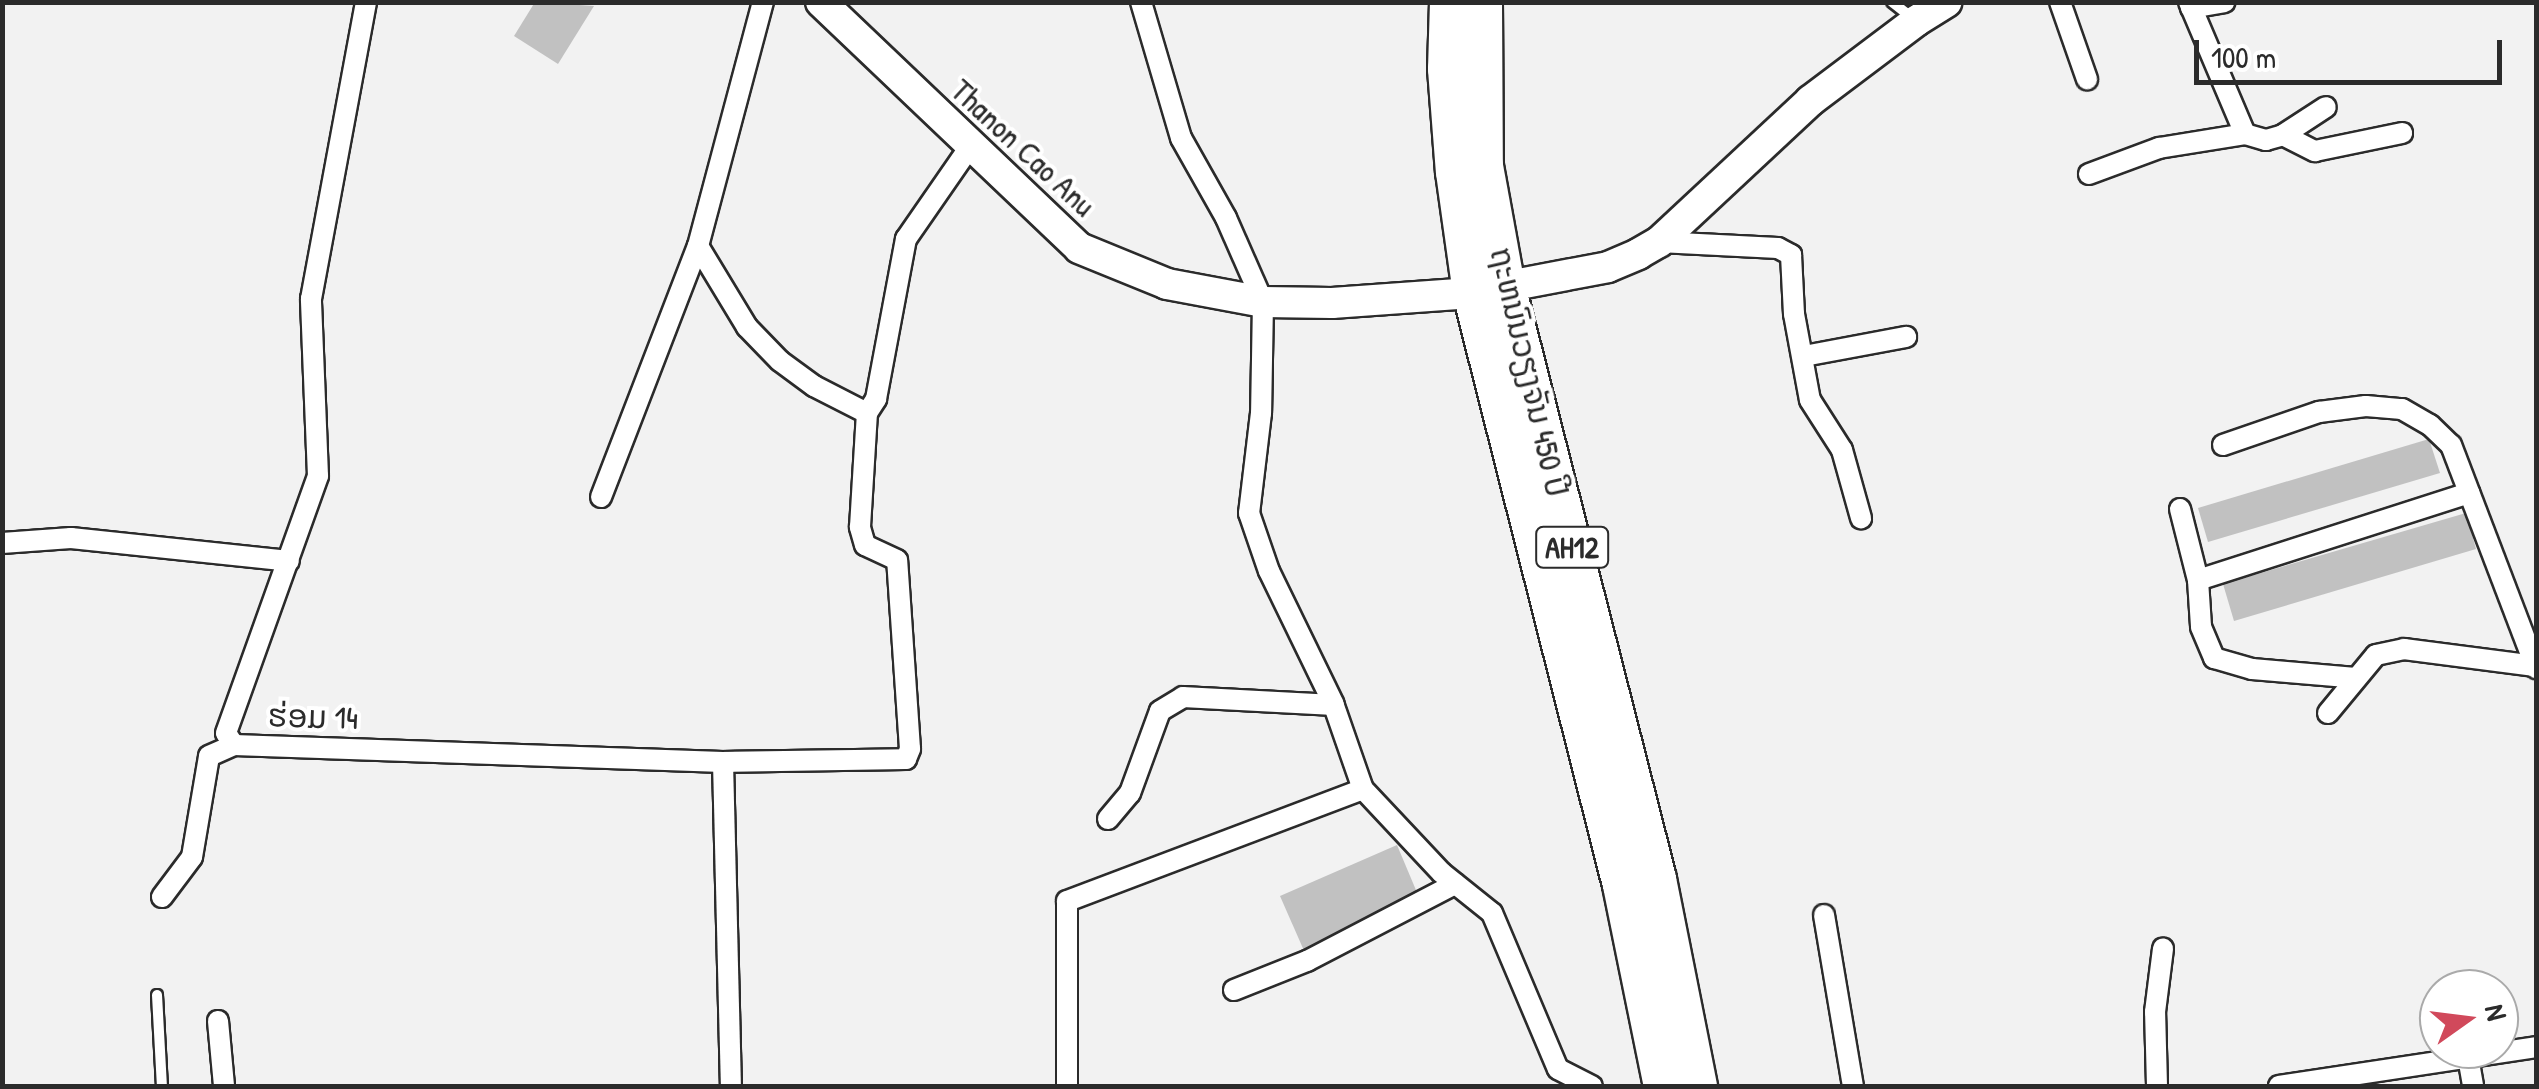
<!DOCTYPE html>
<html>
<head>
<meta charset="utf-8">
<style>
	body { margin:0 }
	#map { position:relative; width:2539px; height:1089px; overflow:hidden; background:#f2f2f2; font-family:"Patrick Hand","Noto Sans Lao",sans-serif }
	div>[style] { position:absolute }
	.building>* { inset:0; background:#c1c1c1 }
	.roads { filter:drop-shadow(2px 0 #2b2b2b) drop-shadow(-2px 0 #2b2b2b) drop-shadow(0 2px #2b2b2b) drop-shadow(0 -2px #2b2b2b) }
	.lane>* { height:10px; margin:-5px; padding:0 5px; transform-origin:5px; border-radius:5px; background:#fff }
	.street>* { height:20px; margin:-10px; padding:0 10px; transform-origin:10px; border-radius:10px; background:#fff }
	.secondary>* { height:30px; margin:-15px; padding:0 15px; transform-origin:15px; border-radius:15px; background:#fff }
	.highway>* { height:38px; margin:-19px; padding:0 19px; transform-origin:19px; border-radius:19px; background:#fff }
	span { translate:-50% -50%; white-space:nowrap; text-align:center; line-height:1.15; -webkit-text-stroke:8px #fff; paint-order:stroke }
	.shield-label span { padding:2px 8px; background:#fff; border:2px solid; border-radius:8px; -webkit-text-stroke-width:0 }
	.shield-label { font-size:30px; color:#2b2b2b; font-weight:700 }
	.street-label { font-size:32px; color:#2b2b2b }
	.frame { position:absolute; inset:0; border:5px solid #2b2b2b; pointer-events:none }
	.north { position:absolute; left:2419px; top:969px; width:100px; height:100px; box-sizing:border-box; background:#fff; border:2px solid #aaa; border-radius:50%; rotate:76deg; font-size:28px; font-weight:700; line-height:40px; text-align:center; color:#2b2b2b }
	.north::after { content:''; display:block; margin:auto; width:35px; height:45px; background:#d1495b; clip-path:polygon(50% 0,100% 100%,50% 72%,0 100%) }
	.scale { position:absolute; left:2194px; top:40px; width:308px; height:45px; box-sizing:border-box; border:5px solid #2b2b2b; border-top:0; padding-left:12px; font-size:30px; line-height:35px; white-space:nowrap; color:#2b2b2b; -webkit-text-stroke:8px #fff; paint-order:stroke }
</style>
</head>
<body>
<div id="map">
	<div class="building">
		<i style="clip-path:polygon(535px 2px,594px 6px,558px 64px,514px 36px)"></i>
		<i style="clip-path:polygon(2429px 439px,2440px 473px,2208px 542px,2198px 508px)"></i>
		<i style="clip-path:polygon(2466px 513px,2476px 549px,2234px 621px,2223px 584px)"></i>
		<i style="clip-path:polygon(1397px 845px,1421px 902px,1305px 953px,1280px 896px)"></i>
	</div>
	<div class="roads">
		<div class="lane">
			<i style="left:1892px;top:2px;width:24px;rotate:38deg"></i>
			<i style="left:157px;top:995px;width:91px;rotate:86.9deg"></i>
		</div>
		<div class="street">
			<i style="left:1141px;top:2px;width:142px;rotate:73.6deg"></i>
			<i style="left:1181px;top:138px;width:92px;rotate:60.6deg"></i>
			<i style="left:1226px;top:218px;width:92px;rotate:66.2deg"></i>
			<i style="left:1263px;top:302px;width:111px;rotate:91deg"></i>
			<i style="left:1261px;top:413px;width:101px;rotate:96.8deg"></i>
			<i style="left:1249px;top:513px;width:61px;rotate:71deg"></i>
			<i style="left:1269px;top:571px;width:147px;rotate:64.1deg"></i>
			<i style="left:1333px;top:703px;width:91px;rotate:70.8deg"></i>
			<i style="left:1363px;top:789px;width:115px;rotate:46.8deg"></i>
			<i style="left:1442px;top:873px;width:64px;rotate:38.7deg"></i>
			<i style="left:1492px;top:913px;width:169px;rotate:67.1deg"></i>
			<i style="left:1558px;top:1069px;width:38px;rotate:27deg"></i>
			<i style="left:2060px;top:2px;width:82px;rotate:70.7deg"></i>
			<i style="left:2189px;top:2px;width:143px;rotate:67deg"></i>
			<i style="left:2245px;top:134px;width:22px;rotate:16deg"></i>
			<i style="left:2266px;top:140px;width:18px;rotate:-16deg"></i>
			<i style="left:2283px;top:135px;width:51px;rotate:-33.1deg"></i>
			<i style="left:2191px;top:8px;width:34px;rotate:-10deg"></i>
			<i style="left:2283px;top:135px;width:36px;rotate:27deg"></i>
			<i style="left:2315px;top:151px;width:89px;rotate:-11.7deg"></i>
			<i style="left:2089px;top:174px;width:75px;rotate:-20.4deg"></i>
			<i style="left:2159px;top:148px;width:87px;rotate:-9.2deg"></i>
			<i style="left:1659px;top:242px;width:119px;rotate:2.9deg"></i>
			<i style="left:1778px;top:248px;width:15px;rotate:28deg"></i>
			<i style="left:1791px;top:255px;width:59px;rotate:87.1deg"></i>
			<i style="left:1794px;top:314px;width:87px;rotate:79.5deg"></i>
			<i style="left:1810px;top:400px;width:59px;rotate:57.4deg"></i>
			<i style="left:1842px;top:450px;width:71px;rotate:74.4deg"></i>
			<i style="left:698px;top:246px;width:95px;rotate:58.8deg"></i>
			<i style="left:747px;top:327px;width:47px;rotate:45.9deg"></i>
			<i style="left:780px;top:361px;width:42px;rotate:36.3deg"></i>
			<i style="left:814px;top:386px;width:59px;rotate:27deg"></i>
			<i style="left:1804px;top:356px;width:104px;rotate:-10.6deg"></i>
			<i style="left:2223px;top:445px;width:102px;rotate:-19deg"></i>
			<i style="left:2319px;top:412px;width:47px;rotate:-7.3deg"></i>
			<i style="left:2366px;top:406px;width:36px;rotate:5deg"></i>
			<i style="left:2402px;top:409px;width:32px;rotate:30deg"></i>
			<i style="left:2430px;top:425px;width:29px;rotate:44deg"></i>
			<i style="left:2451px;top:445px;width:239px;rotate:69.1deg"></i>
			<i style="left:601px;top:497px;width:269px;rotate:-68.9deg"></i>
			<i style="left:698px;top:246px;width:253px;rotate:-75.1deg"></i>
			<i style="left:2180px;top:509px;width:73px;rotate:75.8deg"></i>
			<i style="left:2198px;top:580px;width:285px;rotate:-17.8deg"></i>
			<i style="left:2px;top:543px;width:69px;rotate:-4.1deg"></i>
			<i style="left:71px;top:538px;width:219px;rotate:6deg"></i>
			<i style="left:2198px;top:580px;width:47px;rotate:86.3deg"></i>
			<i style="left:2201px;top:627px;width:34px;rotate:67deg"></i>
			<i style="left:2214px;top:658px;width:40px;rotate:16deg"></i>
			<i style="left:2252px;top:669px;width:104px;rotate:4.9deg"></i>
			<i style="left:2328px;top:713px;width:75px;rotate:-50.4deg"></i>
			<i style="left:2376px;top:655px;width:29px;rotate:-12deg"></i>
			<i style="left:2404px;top:649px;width:132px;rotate:7.4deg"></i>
			<i style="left:234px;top:745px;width:14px;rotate:-124deg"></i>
			<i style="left:226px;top:733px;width:273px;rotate:-70.3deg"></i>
			<i style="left:318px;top:476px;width:177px;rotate:-92.3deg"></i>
			<i style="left:311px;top:299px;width:302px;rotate:-79.5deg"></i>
			<i style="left:723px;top:762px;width:324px;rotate:88.6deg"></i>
			<i style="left:1108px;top:819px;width:34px;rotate:-50deg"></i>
			<i style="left:1130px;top:793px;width:87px;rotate:-69.9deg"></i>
			<i style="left:1160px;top:711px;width:27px;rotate:-31deg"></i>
			<i style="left:1183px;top:697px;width:151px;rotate:3deg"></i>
			<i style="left:162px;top:897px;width:50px;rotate:-53.1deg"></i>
			<i style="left:192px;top:857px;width:102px;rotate:-80.4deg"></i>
			<i style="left:209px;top:756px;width:27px;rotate:-24deg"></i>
			<i style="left:234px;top:745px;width:489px;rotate:2deg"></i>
			<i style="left:723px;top:762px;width:183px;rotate:-0.9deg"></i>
			<i style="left:906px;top:759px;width:11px;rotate:-68deg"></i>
			<i style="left:910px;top:749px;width:189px;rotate:-93.9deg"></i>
			<i style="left:897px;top:560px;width:35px;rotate:-155deg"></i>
			<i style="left:865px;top:545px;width:19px;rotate:-106deg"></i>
			<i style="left:860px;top:527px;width:114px;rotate:-86.5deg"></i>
			<i style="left:867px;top:413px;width:17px;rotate:-57deg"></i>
			<i style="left:876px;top:399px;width:163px;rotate:-79.4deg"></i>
			<i style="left:906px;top:239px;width:111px;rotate:-55.3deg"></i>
			<i style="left:1824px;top:915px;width:173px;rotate:80.4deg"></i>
			<i style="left:1234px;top:990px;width:79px;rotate:-21.7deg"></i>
			<i style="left:1307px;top:961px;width:167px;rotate:-27.5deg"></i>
			<i style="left:218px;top:1021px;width:65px;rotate:84.7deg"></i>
			<i style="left:2468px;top:1057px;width:29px;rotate:80deg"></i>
			<i style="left:1067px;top:1086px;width:185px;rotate:-90deg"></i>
			<i style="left:1067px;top:901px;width:316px;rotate:-20.7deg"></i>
			<i style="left:2157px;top:1086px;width:74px;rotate:-91.5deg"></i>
			<i style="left:2155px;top:1012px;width:64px;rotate:-82.8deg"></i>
			<i style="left:2279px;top:1086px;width:260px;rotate:-8.6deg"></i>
		</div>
		<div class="secondary">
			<i style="left:821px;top:2px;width:356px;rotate:43.6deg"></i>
			<i style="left:1079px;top:248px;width:95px;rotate:22.2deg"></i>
			<i style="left:1167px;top:284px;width:98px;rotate:10.6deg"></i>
			<i style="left:1263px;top:302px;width:69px;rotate:0.8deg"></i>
			<i style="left:1332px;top:303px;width:140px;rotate:-4.1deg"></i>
			<i style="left:1472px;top:293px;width:138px;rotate:-10.8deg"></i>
			<i style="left:1608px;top:267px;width:33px;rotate:-23deg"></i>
			<i style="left:1638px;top:254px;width:24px;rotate:-30deg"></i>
			<i style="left:1659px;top:242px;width:207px;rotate:-43deg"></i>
			<i style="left:1810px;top:101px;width:133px;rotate:-37deg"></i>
			<i style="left:1916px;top:21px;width:36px;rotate:-32deg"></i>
		</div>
		<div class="highway">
			<i style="left:1449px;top:2px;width:67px;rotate:91.7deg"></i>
			<i style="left:1447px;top:69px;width:103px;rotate:85.6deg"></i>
			<i style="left:1455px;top:172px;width:122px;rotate:82deg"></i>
			<i style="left:1472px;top:293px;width:611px;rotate:75.78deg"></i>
			<i style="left:1622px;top:885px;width:205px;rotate:78.5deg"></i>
			<i style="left:1483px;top:2px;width:164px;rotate:89.7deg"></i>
			<i style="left:1484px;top:166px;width:123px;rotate:79.7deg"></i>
			<i style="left:1506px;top:287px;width:611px;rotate:75.69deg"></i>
			<i style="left:1657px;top:879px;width:211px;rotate:78.8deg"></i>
		</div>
	</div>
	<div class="shield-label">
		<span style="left:1572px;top:547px">AH12</span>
	</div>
	<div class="street-label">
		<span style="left:1023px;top:148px;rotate:43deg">Thanon Cao Anu</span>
		<span style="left:1529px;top:372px;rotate:77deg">ຖະຫນົນວຽງຈັນ 450 ປີ</span>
		<span style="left:313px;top:717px;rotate:2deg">ຮ່ອມ 14</span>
	</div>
	<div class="frame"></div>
	<div class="north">N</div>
	<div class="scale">100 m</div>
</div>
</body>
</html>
